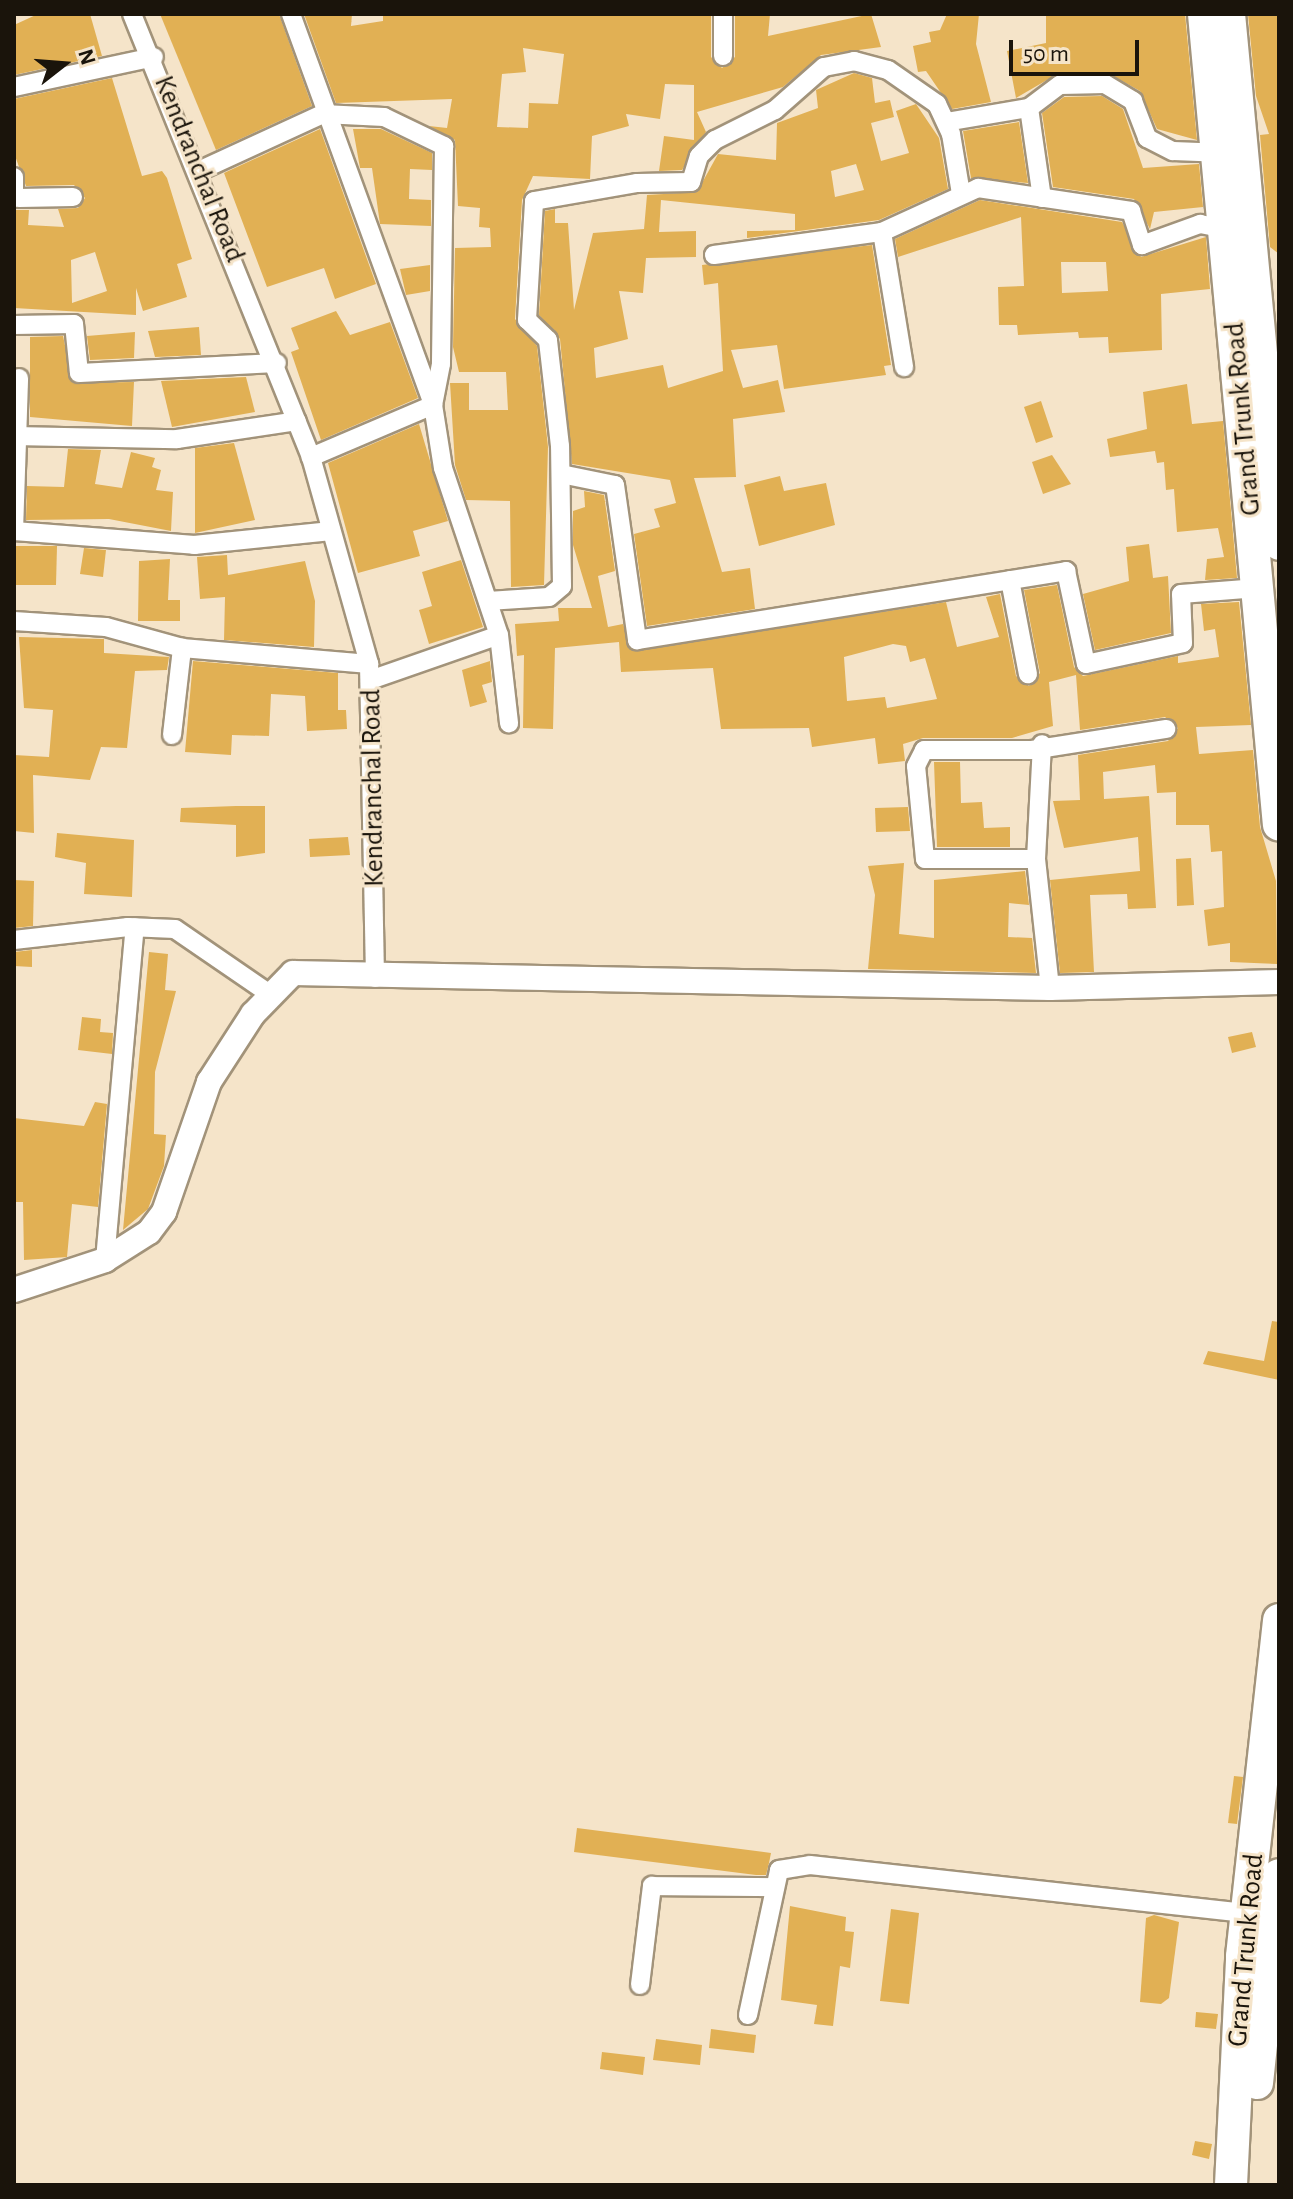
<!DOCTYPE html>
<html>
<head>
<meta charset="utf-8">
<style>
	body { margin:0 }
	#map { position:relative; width:1293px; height:2199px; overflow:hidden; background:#f5e4c9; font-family:"Alegreya Sans",sans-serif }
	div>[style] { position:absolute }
	.building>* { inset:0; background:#e1b054 }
	.roads { filter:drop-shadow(2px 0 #a2937a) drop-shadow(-2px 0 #a2937a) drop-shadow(0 2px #a2937a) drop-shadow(0 -2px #a2937a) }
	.minor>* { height:18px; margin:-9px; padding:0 9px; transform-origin:9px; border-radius:9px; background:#fff }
	.tertiary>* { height:24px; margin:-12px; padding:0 12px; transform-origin:12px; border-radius:12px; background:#fff }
	.trunk>* { height:32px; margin:-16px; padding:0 16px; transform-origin:16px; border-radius:16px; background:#fff }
	span { translate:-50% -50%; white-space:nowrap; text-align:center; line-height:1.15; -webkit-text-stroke:6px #f5e4c9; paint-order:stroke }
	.street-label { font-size:28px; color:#1a140b }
	.frame { position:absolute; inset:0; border:16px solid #1a140b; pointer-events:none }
	.north { position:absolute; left:24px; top:24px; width:80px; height:80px; -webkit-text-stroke:6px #f5e4c9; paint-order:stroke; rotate:73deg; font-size:22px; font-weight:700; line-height:32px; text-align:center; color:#1a140b }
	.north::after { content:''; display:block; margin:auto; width:28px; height:36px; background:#1a140b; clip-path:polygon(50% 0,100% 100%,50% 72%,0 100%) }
	.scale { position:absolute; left:1009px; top:40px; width:130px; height:36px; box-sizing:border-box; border:4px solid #1a140b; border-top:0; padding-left:10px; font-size:24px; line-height:28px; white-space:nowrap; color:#1a140b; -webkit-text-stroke:6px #f5e4c9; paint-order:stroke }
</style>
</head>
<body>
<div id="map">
	<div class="building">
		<i style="clip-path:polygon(38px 14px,90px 14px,102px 56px,14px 75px,14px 25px)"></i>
		<i style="clip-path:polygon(160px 14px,279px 14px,312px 106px,216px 150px)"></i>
		<i style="clip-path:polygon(evenodd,304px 14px,352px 14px,351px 26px,383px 21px,383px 14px,711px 14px,711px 57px,722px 68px,735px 57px,735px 14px,770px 14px,768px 36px,871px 14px,881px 47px,821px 55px,783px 87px,697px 112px,706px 132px,682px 170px,659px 171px,664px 136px,694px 140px,694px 85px,665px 84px,660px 119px,626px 114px,629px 126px,592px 136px,590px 179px,533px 176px,522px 200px,515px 319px,537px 346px,548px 447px,544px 585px,511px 587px,510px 501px,466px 500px,455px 465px,450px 383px,469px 383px,469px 410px,508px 410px,506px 372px,459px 372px,453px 347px,455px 248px,491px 247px,490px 228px,479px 227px,480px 208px,458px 206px,455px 140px,429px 126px,447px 128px,452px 99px,336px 103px,304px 14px,523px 48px,564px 54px,558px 104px,529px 103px,528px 128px,497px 127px,502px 74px,526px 72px,523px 48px)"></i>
		<i style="clip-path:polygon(947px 14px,979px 14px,976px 44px,991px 102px,952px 109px,926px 71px,918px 72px,913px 46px,931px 42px,929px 32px,940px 30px)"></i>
		<i style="clip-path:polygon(1046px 14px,1185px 14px,1197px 140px,1157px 129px,1140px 91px,1106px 72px,1059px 73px,1016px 98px,1007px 51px,1046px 43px)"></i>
		<i style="clip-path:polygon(1248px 14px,1279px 14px,1279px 254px,1270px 247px,1260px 135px,1269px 134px,1256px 96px)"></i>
		<i style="clip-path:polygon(evenodd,854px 73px,872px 78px,875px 103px,890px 100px,894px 117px,871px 123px,881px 161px,909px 153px,896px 111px,916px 104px,939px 138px,948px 189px,879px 220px,747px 238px,747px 231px,795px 230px,795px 214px,661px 200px,659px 232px,696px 231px,696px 257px,646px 258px,643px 293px,619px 291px,628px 339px,594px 348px,596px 378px,663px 365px,668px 388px,723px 371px,718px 283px,704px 285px,702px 265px,872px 245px,891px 365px,884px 366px,886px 375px,784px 389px,777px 345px,731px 350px,743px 388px,778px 380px,785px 412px,733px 419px,736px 477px,694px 478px,722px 572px,750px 568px,755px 609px,647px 626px,634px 534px,660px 527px,654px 509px,676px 503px,670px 480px,572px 464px,560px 339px,539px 315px,545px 211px,555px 209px,555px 223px,568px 223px,574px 310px,593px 233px,644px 229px,647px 195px,697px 192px,718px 154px,776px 160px,777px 123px,818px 108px,816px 90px,854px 73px,856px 164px,864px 190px,835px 197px,831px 171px,856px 164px)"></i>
		<i style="clip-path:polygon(evenodd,112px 78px,142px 176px,162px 171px,167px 178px,192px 259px,177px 264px,187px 297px,143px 311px,136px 288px,136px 315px,14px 308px,14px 210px,29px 210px,28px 225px,64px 227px,58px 209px,78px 208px,85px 198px,74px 185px,26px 186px,14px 153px,14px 99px,112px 78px,95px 252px,107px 291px,72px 303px,71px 260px,95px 252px)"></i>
		<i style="clip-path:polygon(1102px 96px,1123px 109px,1143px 168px,1199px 164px,1203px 207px,1154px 212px,1150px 229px,1134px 199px,1053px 187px,1042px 113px,1064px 97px)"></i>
		<i style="clip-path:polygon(1019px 122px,1028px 183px,971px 178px,963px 131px)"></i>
		<i style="clip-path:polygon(320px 129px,376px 284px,335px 299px,324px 268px,267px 287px,224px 173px)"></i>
		<i style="clip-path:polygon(353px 129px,381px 129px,432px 153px,432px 170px,410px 169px,409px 199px,431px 200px,431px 226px,380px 224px,372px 168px,360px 168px)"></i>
		<i style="clip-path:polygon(evenodd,980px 200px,1122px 222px,1141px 257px,1206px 237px,1210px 289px,1161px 294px,1162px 350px,1109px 353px,1108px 337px,1079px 338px,1078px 332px,1018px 335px,1017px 325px,999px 325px,998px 287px,1024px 286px,1021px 217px,898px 257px,895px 239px,980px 200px,1061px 262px,1106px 262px,1108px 291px,1062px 293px,1061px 262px)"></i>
		<i style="clip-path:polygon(430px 265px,430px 291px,406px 295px,400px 269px)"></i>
		<i style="clip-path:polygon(336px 311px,350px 335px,390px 322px,418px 398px,321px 440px,291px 352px,299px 349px,291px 328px)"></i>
		<i style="clip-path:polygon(199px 327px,201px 355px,155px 357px,148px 331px)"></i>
		<i style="clip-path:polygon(135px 332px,134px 358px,90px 360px,87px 336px)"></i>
		<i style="clip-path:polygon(63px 336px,73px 383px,134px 382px,132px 426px,30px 417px,30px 337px)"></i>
		<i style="clip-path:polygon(246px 377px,255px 412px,172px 427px,161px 381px)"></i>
		<i style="clip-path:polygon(1187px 384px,1192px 424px,1223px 421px,1237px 578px,1205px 580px,1207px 559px,1224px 557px,1218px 528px,1177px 532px,1174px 489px,1166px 490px,1164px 462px,1157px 463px,1155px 451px,1110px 457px,1107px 439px,1147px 429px,1143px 392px)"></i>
		<i style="clip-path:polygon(1041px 401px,1053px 437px,1036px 443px,1024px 407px)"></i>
		<i style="clip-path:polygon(419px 424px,448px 521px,413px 531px,420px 556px,358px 573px,328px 463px)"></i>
		<i style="clip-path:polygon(234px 443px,255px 520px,195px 533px,195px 448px)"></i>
		<i style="clip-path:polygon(68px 449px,101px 450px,95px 484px,122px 488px,131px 452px,155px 458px,152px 467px,161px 470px,156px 490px,173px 492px,171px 531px,109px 519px,26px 520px,27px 486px,64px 487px)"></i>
		<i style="clip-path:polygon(1052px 455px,1071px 484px,1043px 494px,1032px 462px)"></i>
		<i style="clip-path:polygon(780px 476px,784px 491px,826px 483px,835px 525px,759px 546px,744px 485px)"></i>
		<i style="clip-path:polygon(evenodd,584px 491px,604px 495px,615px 571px,598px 576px,608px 627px,623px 624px,633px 651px,946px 602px,957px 647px,999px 637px,986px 597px,1000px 594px,1016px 676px,1029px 686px,1040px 673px,1024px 590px,1057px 585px,1074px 667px,1083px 676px,1178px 656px,1178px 663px,1219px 657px,1215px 629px,1204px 631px,1201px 604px,1239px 602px,1251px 725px,1196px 727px,1199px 754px,1253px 750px,1260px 827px,1276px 881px,1277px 964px,1230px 962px,1230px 943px,1208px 946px,1204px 910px,1224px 907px,1222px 851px,1211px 852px,1209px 825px,1176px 825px,1176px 792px,1157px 793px,1155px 765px,1103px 772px,1104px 799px,1149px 796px,1156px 908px,1128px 909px,1127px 894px,1090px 895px,1094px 972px,1060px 973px,1050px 880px,1140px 871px,1138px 837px,1064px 848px,1053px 801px,1080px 800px,1078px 755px,1168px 741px,1178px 728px,1165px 717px,1080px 730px,1076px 675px,1049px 682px,1053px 726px,1012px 738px,923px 738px,903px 744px,905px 761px,878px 764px,875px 738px,812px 747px,809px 728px,721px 729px,713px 668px,621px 672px,619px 642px,555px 648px,553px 729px,523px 728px,524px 655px,517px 656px,515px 624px,559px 621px,558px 608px,592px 608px,573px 545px,573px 511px,585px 507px,584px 491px,893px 644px,906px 646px,910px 662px,925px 658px,937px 699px,887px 708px,885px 697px,847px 701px,844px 657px,893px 644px)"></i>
		<i style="clip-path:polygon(1149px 544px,1153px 578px,1168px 576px,1171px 633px,1095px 650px,1083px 594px,1129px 581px,1126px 547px)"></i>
		<i style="clip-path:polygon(14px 546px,57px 546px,56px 585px,14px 585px)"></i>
		<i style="clip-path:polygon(84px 548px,106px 550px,103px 577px,80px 574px)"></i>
		<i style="clip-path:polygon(227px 555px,228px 575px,305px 561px,315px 601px,314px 647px,224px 640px,225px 597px,200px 599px,197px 557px)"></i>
		<i style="clip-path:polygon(170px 559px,168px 600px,180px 600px,180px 621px,138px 621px,139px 561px)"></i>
		<i style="clip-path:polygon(461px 560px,483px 627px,429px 644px,419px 610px,432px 606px,422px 572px)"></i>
		<i style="clip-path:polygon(19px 637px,104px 639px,104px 653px,169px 657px,167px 670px,135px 671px,127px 748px,101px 747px,90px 780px,33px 775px,34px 833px,14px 831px,14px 755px,49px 757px,53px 710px,24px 708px)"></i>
		<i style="clip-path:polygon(193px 661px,338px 673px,338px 710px,346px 710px,347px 729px,307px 731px,305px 696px,271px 694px,269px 736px,232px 735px,231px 755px,185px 752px)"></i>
		<i style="clip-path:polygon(490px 661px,492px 682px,482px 685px,487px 702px,470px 707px,462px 670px)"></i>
		<i style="clip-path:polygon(934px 762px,960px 762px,961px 803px,982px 802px,984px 828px,1010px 827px,1010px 847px,937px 847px)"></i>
		<i style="clip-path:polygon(236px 806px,265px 806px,265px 853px,236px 857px,236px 825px,180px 822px,181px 808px)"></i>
		<i style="clip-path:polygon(908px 807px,910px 831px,876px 832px,875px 808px)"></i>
		<i style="clip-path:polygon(57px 833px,134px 840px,132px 897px,84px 894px,86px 863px,55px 857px)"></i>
		<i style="clip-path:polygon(348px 837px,350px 855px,310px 857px,309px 839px)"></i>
		<i style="clip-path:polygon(1191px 858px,1194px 905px,1177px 906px,1176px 859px)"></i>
		<i style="clip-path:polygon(904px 863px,899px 934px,934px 938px,934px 880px,1025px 871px,1029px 905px,1009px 903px,1008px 937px,1032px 938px,1036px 973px,868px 969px,875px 895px,868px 866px)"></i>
		<i style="clip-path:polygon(14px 880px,34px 881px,33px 926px,14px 928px)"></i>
		<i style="clip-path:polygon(32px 950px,32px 967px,14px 966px,14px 952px)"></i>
		<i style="clip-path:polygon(149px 952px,168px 954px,165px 990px,176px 991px,155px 1072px,154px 1134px,166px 1135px,164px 1166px,148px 1209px,123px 1230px)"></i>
		<i style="clip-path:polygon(82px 1017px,101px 1019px,100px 1032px,113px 1033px,112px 1054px,78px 1050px)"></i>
		<i style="clip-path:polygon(1252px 1032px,1256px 1047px,1232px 1053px,1228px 1037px)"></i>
		<i style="clip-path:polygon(95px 1102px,107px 1104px,98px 1207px,72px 1204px,67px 1257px,24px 1260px,23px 1202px,14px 1202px,14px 1118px,84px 1126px)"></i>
		<i style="clip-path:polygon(1272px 1321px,1279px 1322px,1279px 1380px,1203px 1364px,1208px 1351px,1264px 1361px)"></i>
		<i style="clip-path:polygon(1234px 1776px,1243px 1777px,1237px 1824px,1228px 1823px)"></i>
		<i style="clip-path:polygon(577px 1828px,771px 1853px,769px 1863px,766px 1875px,756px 1875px,574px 1852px)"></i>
		<i style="clip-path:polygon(790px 1906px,846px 1917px,845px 1931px,854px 1932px,850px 1968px,840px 1966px,833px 2026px,814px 2024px,817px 2005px,781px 2000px)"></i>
		<i style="clip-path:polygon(891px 1909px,919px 1913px,909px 2004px,880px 2001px)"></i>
		<i style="clip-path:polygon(1154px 1915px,1179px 1922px,1169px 1998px,1161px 2004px,1140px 2002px,1146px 1918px)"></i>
		<i style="clip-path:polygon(1196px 2012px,1218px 2014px,1216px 2029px,1195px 2027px)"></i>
		<i style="clip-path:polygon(711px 2029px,756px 2035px,754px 2053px,709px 2048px)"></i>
		<i style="clip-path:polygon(656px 2039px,702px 2045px,700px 2065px,653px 2060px)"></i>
		<i style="clip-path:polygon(602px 2052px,645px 2057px,643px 2075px,600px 2069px)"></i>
		<i style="clip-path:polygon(1195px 2141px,1212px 2144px,1209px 2159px,1192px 2155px)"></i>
	</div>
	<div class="roads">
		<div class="minor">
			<i style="left:132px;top:14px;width:478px;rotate:68deg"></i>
			<i style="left:311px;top:457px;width:215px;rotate:74.3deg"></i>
			<i style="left:369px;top:664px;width:314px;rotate:88.9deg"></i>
			<i style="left:291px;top:14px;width:416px;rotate:70deg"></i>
			<i style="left:433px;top:405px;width:64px;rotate:81deg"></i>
			<i style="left:443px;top:468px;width:176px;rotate:71.5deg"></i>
			<i style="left:499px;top:635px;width:89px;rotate:83.5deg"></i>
			<i style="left:723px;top:56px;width:42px;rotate:-90deg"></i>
			<i style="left:14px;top:87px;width:143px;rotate:-12.1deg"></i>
			<i style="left:1029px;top:108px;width:91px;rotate:81.8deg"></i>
			<i style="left:946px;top:122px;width:84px;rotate:-9.6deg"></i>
			<i style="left:1029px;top:108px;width:39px;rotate:-37deg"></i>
			<i style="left:1060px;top:85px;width:45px;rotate:-1.3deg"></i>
			<i style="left:1105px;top:84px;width:33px;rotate:31deg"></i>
			<i style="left:1133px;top:101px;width:40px;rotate:69deg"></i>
			<i style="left:1147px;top:138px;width:29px;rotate:27deg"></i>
			<i style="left:1173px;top:151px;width:52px;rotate:2.2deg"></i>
			<i style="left:201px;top:170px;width:134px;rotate:-24.7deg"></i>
			<i style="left:323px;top:114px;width:61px;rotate:2.8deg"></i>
			<i style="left:384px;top:117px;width:67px;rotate:25.8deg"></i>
			<i style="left:444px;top:146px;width:218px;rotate:90.8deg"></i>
			<i style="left:441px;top:364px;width:42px;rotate:101deg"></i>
			<i style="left:433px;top:405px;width:133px;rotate:156.9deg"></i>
			<i style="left:14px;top:177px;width:21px;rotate:90deg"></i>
			<i style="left:19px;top:198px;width:54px;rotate:-1.1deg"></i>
			<i style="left:882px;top:232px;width:137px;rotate:80.7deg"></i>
			<i style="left:714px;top:255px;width:170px;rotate:-7.8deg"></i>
			<i style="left:882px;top:232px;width:106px;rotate:-24.6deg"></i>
			<i style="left:978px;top:188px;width:155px;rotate:8.5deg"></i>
			<i style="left:1131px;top:211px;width:36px;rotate:72deg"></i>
			<i style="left:1142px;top:245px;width:62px;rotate:-19.9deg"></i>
			<i style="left:1200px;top:224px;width:20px;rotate:11deg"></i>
			<i style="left:1220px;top:228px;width:11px;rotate:63deg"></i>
			<i style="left:14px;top:325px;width:60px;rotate:-1deg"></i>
			<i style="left:74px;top:324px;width:49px;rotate:84.2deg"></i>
			<i style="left:79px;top:373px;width:198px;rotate:-2.9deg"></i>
			<i style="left:14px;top:436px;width:163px;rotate:1.1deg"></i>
			<i style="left:177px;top:439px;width:121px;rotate:-8.5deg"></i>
			<i style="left:561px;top:474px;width:55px;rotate:11.5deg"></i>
			<i style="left:615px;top:485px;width:157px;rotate:81.9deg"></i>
			<i style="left:637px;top:640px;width:435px;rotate:-9.1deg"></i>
			<i style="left:1066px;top:571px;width:95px;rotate:77.9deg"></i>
			<i style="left:1086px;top:664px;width:99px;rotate:-12.2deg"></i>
			<i style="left:1183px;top:643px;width:49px;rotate:-92.3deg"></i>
			<i style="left:1181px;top:594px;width:77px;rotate:-4.5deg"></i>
			<i style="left:14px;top:531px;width:181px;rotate:4.4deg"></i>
			<i style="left:194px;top:545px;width:138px;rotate:-5.8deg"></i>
			<i style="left:14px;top:531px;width:153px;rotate:-88.1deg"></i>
			<i style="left:1010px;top:580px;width:96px;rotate:79.2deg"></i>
			<i style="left:488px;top:601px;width:61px;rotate:-3.8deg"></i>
			<i style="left:549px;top:597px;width:17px;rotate:-40deg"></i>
			<i style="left:562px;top:586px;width:140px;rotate:-90.8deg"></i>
			<i style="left:560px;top:446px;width:107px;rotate:-96.5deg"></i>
			<i style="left:548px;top:340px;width:29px;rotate:-136deg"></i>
			<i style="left:527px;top:320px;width:119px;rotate:-86.6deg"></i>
			<i style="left:534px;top:201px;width:105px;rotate:-9.9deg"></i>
			<i style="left:637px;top:183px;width:54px;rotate:-1.1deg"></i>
			<i style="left:691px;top:182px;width:27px;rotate:-73deg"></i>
			<i style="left:699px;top:156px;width:23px;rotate:-45deg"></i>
			<i style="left:715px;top:140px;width:67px;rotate:-26.6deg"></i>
			<i style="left:775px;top:110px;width:65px;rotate:-41.3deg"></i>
			<i style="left:824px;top:67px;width:31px;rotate:-11deg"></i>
			<i style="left:854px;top:61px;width:35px;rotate:15deg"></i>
			<i style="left:888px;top:70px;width:60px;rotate:34.8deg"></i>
			<i style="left:937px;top:104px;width:33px;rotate:65deg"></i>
			<i style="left:951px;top:134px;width:61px;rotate:80.5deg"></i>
			<i style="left:14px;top:621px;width:92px;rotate:3.7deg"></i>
			<i style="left:106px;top:627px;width:79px;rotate:15.4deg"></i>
			<i style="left:182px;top:648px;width:188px;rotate:4.9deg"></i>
			<i style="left:373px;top:679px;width:133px;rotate:-19.2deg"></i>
			<i style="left:172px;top:735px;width:88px;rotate:-83.4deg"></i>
			<i style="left:1036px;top:859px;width:115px;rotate:-87deg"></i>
			<i style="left:14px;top:940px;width:115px;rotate:-6.5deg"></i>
			<i style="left:128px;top:927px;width:47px;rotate:2.4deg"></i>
			<i style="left:175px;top:929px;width:116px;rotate:34.5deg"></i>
			<i style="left:1050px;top:988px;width:130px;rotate:-96.2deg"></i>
			<i style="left:1036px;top:859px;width:111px;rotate:180deg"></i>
			<i style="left:925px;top:859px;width:93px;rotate:-95.5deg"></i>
			<i style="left:916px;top:766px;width:18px;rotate:-63deg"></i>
			<i style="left:924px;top:750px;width:108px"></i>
			<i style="left:1032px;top:750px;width:136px;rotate:-8.9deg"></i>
			<i style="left:105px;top:1260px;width:334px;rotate:-84.9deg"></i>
			<i style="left:640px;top:1985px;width:100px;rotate:-83.1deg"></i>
			<i style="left:652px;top:1886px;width:123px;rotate:0.5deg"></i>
			<i style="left:748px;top:2015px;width:148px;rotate:-77.9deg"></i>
			<i style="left:779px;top:1870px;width:31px;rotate:-9deg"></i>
			<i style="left:810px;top:1865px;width:440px;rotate:6.3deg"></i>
		</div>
		<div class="tertiary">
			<i style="left:14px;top:1290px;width:96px;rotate:-18.2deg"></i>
			<i style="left:105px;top:1260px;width:52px;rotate:-32.5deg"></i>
			<i style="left:149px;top:1232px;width:25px;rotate:-53deg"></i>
			<i style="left:164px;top:1212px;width:138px;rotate:-70.9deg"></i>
			<i style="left:209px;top:1082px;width:81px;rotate:-57.1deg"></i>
			<i style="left:253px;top:1014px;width:57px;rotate:-45.7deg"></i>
			<i style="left:293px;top:973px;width:757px;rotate:1.14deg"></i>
			<i style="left:1050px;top:988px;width:229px;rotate:-1.5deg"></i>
		</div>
		<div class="trunk">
			<i style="left:1204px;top:14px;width:814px;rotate:84.72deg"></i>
			<i style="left:1229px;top:14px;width:532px;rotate:84.61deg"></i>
			<i style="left:1257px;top:2083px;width:209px;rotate:-84deg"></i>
			<i style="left:1231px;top:2185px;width:229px;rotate:-87.2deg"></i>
			<i style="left:1242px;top:1956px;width:338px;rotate:-83.7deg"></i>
		</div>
	</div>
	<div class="street-label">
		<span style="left:199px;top:169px;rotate:68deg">Kendranchal Road</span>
		<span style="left:1243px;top:419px;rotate:-95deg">Grand Trunk Road</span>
		<span style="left:373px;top:788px;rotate:-91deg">Kendranchal Road</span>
		<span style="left:1246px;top:1950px;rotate:-85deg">Grand Trunk Road</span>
	</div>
	<div class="frame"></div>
	<div class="north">N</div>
	<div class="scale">50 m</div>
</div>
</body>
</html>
